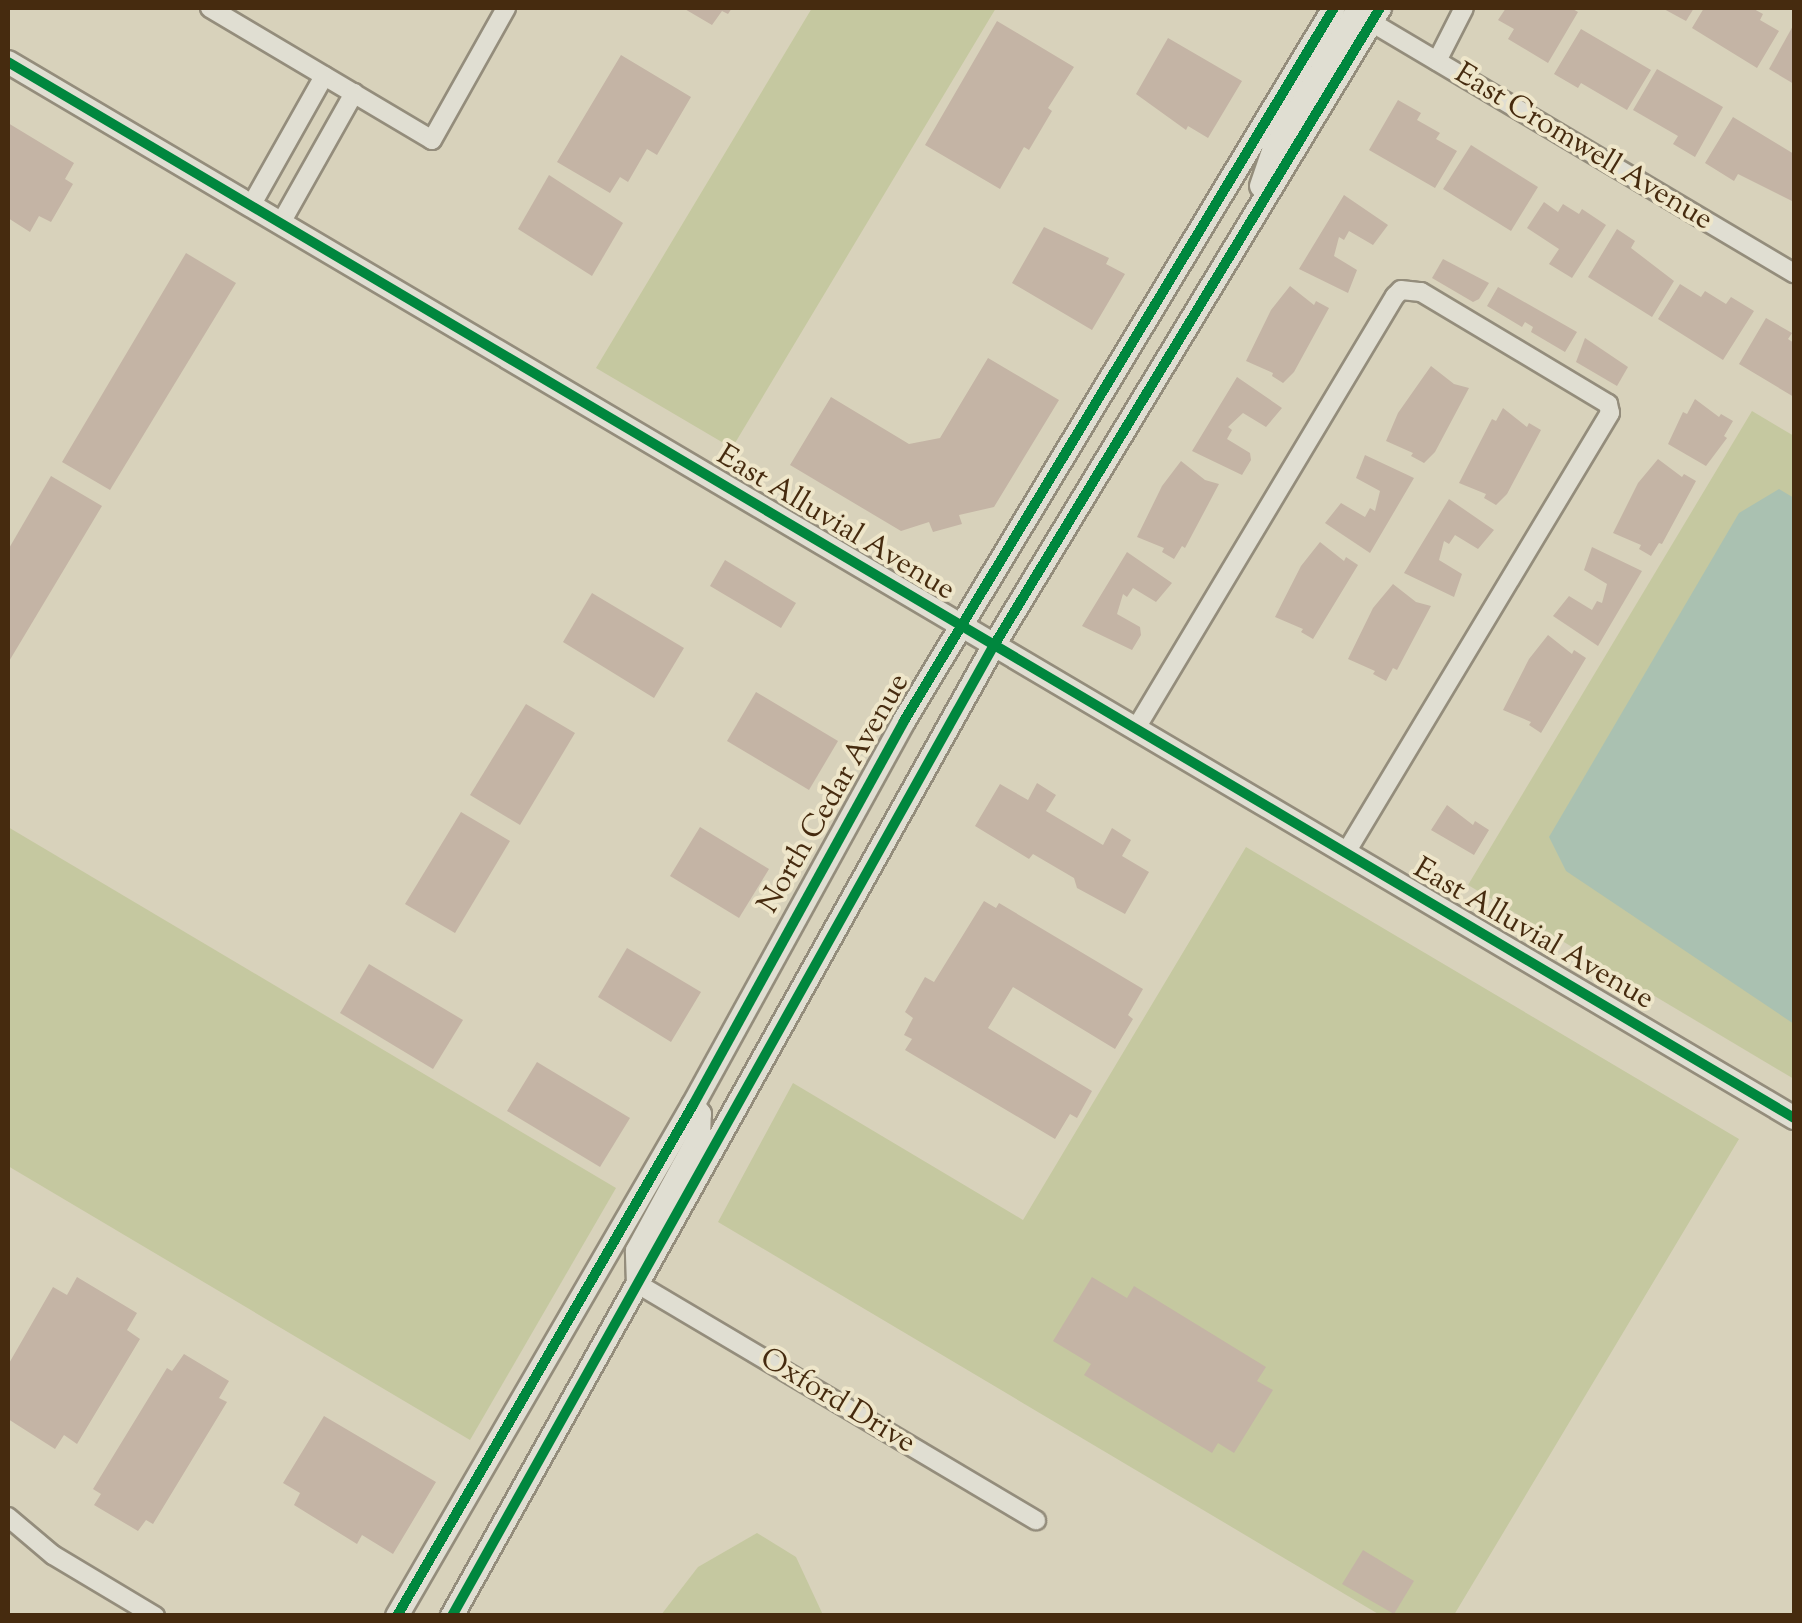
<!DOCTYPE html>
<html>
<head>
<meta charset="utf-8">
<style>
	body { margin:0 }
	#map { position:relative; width:1802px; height:1623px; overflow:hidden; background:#d8d2bb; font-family:"Sorts Mill Goudy",serif }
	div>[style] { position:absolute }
	.green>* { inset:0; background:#c5c8a0 }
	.water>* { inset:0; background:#aac1b1 }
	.building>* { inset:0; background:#c4b4a5 }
	.roads { filter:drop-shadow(2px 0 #948d7c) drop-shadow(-2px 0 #948d7c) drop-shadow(0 2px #948d7c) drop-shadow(0 -2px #948d7c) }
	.minor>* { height:18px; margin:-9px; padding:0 9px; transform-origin:9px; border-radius:9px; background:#e0ded2 }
	.secondary>* { height:22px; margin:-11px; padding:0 11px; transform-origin:11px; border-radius:11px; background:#e0ded2 }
	.cycleway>* { height:10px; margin:-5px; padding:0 5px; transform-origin:5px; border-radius:5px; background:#00873e }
	span { translate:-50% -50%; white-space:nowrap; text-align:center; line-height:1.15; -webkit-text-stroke:8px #eee6ca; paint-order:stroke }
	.street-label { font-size:30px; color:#462b0f }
	.frame { position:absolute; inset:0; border:10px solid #462b0f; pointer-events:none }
</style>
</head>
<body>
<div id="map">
	<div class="green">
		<i style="clip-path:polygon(812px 8px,996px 8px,732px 448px,596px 368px)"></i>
		<i style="clip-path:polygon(1752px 411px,1794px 436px,1794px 1079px,1468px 885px)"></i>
		<i style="clip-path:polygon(8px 827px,616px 1188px,470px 1440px,8px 1166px)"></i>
		<i style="clip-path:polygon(1246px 847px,1739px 1139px,1454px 1615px,1380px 1615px,718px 1222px,793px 1083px,1023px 1220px)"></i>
		<i style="clip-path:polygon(757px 1533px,796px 1557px,823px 1615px,661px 1615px,698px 1567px)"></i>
	</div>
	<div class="water">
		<i style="clip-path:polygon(1779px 489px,1794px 498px,1794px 1024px,1566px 871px,1549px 837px,1739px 513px)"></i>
	</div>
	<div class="building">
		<i style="clip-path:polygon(683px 8px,732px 8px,728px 14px,722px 11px,712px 25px)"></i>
		<i style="clip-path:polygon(1506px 8px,1571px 8px,1578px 12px,1548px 63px,1508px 39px,1514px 29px,1498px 20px)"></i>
		<i style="clip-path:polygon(1662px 8px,1694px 8px,1686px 21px)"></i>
		<i style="clip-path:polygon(1704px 8px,1752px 8px,1763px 14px,1760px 20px,1779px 31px,1757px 68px,1692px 28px)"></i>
		<i style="clip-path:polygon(997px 21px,1074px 67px,1048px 108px,1052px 111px,1029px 150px,1024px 147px,1000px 189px,925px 145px)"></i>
		<i style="clip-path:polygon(1794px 24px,1794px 84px,1769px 69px)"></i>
		<i style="clip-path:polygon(1581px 29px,1651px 70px,1627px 110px,1581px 83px,1578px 88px,1554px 74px)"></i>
		<i style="clip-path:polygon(1168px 38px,1242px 81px,1208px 138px,1188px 126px,1186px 130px,1136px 94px)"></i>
		<i style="clip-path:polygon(621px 55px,691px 97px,657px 155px,647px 149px,628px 182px,620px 177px,610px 193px,557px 162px)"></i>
		<i style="clip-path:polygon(1657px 69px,1723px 107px,1695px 157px,1673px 144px,1678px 136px,1633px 110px)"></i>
		<i style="clip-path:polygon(1398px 100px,1421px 113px,1417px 120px,1440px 133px,1436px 139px,1457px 151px,1435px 188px,1369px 150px)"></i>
		<i style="clip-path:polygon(1733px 117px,1794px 154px,1792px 201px,1738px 174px,1734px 181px,1705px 163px)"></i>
		<i style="clip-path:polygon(8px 123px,74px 163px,65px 179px,73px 184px,51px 222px,39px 216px,30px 232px,8px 218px)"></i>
		<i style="clip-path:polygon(1471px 145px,1538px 187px,1511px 231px,1443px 189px)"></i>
		<i style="clip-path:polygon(549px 175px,623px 223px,592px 276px,518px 229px)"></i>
		<i style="clip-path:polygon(1344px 195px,1388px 225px,1373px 245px,1349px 231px,1344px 240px,1339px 237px,1334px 256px,1357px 270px,1348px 293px,1299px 269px)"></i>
		<i style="clip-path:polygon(1544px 202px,1558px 212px,1563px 204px,1579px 214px,1582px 209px,1606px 225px,1572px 278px,1549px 264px,1559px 249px,1527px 228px)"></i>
		<i style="clip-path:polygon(1044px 227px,1109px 258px,1106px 264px,1125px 274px,1092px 330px,1012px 283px)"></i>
		<i style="clip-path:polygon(1617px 229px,1635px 241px,1631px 248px,1674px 281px,1652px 317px,1588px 277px)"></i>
		<i style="clip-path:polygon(186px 253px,236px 283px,110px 490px,62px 462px)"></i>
		<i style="clip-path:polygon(1443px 259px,1489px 283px,1479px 299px,1473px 302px,1432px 278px)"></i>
		<i style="clip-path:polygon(1680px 284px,1701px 297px,1705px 291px,1726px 304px,1731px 297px,1754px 311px,1723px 360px,1658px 319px)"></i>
		<i style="clip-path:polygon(1290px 286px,1314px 305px,1316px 301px,1329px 308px,1294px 372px,1283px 383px,1272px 376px,1273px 373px,1246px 361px,1271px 310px)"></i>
		<i style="clip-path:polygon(1498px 287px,1577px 332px,1565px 352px,1531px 332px,1533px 327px,1525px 322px,1522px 327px,1487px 306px)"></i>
		<i style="clip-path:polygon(1766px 318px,1792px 333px,1788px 339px,1794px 343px,1794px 397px,1739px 364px)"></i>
		<i style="clip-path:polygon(1585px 338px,1628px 367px,1617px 386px,1576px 362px)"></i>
		<i style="clip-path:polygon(988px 358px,1059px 400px,994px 507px,959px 515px,962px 524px,933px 532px,929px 522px,901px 531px,790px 465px,831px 397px,909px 444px,940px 438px)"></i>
		<i style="clip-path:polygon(1431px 366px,1454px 384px,1469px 388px,1435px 452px,1424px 463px,1411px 456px,1413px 453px,1386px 441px,1398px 413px)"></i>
		<i style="clip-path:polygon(1237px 377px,1282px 408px,1266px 427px,1243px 413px,1228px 427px,1232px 430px,1227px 439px,1250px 453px,1251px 460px,1242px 475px,1192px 451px)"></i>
		<i style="clip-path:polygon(1695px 399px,1719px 417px,1721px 414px,1733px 421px,1724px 436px,1727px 438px,1706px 466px,1668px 444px,1683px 412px,1687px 414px)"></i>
		<i style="clip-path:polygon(1503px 408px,1527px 427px,1529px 423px,1541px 430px,1507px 494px,1496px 505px,1484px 498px,1486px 494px,1459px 483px,1492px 419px,1496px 421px)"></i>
		<i style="clip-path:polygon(1365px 455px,1414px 478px,1370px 553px,1325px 523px,1341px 503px,1365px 517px,1370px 508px,1375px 511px,1380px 491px,1356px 478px)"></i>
		<i style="clip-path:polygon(1658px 459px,1682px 477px,1684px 474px,1696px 481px,1662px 544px,1659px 543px,1651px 556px,1639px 549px,1641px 545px,1613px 533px,1638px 483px)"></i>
		<i style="clip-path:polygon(1181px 461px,1205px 480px,1219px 484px,1185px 548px,1182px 546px,1174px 559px,1162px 552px,1164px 548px,1137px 537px,1162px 486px)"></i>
		<i style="clip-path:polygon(51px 476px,102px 506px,8px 663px,8px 550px)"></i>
		<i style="clip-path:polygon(1449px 499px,1494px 530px,1478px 549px,1455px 535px,1449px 544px,1444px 541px,1439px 560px,1462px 574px,1454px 597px,1404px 573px)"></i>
		<i style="clip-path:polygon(1320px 542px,1344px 561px,1346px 557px,1358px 565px,1313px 639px,1301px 632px,1303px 629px,1275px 617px,1301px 566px)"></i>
		<i style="clip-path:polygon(1592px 547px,1642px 571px,1598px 646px,1553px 616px,1569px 596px,1592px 610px,1597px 601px,1602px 603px,1607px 584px,1584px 570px)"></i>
		<i style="clip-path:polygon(1127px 552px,1172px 583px,1156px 602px,1133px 588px,1127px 597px,1123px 594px,1117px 614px,1140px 627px,1141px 635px,1132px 650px,1082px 626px)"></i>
		<i style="clip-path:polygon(725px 560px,796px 603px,781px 628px,710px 586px)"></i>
		<i style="clip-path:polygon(1393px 584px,1416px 602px,1431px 606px,1397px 670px,1393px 668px,1386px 681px,1373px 674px,1375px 671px,1348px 659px,1373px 608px)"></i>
		<i style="clip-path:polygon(592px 593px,684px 648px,654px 698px,563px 642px)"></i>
		<i style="clip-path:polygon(1548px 635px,1572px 654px,1574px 650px,1586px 658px,1541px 733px,1529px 725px,1531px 722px,1503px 710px,1529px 659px)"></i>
		<i style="clip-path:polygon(756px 692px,838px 741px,809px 790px,727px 741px)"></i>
		<i style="clip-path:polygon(526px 704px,575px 733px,520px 825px,470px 795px)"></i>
		<i style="clip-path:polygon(1037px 783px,1056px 795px,1046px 811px,1103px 845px,1112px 828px,1131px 840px,1122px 856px,1149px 872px,1125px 914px,1077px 888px,1074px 878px,1033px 854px,1029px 859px,975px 826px,1000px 784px,1028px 800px)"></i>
		<i style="clip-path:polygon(1447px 805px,1473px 825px,1475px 821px,1489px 830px,1474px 855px,1431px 830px)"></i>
		<i style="clip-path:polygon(461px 812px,510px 841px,455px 933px,405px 904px)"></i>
		<i style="clip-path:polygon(700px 827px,769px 869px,739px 918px,670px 876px)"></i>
		<i style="clip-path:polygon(984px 901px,996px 908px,999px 903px,1143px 989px,1128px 1015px,1133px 1019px,1115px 1049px,1013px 987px,988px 1028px,1092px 1091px,1077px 1118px,1070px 1114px,1055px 1139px,905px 1050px,912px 1039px,904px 1035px,913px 1018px,905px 1012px,925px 977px,934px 982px)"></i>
		<i style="clip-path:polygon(627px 948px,701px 992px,671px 1042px,598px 997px)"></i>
		<i style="clip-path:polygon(369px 964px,463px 1020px,433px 1069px,340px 1013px)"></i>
		<i style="clip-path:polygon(537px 1062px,630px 1118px,600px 1167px,507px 1111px)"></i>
		<i style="clip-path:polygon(77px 1277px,137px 1313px,127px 1330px,140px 1339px,77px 1444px,64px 1435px,55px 1449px,8px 1419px,8px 1365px,53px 1287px,67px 1295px)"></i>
		<i style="clip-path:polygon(1092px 1277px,1127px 1298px,1134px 1286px,1266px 1367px,1257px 1381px,1273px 1390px,1234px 1453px,1218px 1443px,1212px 1453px,1084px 1375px,1091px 1364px,1053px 1341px)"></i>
		<i style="clip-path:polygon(184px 1354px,229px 1381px,219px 1398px,227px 1402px,153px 1524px,146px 1520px,138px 1531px,94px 1505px,101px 1494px,93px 1489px,167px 1368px,172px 1371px)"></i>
		<i style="clip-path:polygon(324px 1416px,436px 1482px,393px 1554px,362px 1535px,357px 1544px,294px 1505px,300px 1493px,283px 1483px)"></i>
		<i style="clip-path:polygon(1363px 1550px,1414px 1581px,1394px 1614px,1342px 1584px)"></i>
	</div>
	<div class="roads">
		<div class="minor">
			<i style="left:210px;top:8px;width:258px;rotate:30.7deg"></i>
			<i style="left:432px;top:140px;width:151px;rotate:-60.7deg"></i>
			<i style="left:1371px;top:22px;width:492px;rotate:30.7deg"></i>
			<i style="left:1437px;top:61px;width:59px;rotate:-63deg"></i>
			<i style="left:252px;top:204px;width:147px;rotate:-60.6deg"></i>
			<i style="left:282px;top:221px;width:147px;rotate:-60.6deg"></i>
			<i style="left:1135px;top:730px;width:506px;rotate:-59.08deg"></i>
			<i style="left:1395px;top:296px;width:8px;rotate:-45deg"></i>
			<i style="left:1401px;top:290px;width:20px;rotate:6deg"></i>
			<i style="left:1421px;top:292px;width:218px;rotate:30.9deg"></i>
			<i style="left:1608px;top:404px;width:9px;rotate:77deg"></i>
			<i style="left:1610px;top:413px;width:514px;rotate:121deg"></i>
			<i style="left:638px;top:1284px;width:463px;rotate:30.7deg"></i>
			<i style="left:8px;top:1517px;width:59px;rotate:40.2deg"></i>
			<i style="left:53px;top:1555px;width:119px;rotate:30.9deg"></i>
		</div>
		<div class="secondary">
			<i style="left:8px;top:62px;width:2075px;rotate:30.59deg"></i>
			<i style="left:1261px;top:186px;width:39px;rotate:-71deg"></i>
			<i style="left:1274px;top:149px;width:165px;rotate:-58.9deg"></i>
			<i style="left:638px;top:1284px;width:33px;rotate:-92deg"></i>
			<i style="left:637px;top:1251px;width:130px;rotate:-61.5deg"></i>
			<i style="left:699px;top:1137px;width:23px;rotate:-88deg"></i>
			<i style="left:700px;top:1114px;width:11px;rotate:-128deg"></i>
			<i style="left:397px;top:1616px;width:591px;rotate:-59.92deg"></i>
			<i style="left:693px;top:1105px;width:438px;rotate:-61.2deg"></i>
			<i style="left:904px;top:721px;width:833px;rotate:-58.91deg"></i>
			<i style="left:452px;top:1616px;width:1110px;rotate:-60.83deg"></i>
			<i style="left:993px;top:647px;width:747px;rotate:-58.8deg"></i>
		</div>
	</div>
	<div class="cycleway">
		<i style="left:8px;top:62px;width:2075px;rotate:30.59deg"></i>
		<i style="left:397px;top:1616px;width:591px;rotate:-59.92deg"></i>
		<i style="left:693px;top:1105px;width:438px;rotate:-61.2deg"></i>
		<i style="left:904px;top:721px;width:833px;rotate:-58.91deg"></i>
		<i style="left:452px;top:1616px;width:1110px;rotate:-60.83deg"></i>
		<i style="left:993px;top:647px;width:747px;rotate:-58.8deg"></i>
	</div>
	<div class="street-label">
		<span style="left:1583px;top:148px;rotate:31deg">East Cromwell Avenue</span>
		<span style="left:835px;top:524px;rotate:31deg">East Alluvial Avenue</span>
		<span style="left:835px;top:794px;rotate:-60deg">North Cedar Avenue</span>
		<span style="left:1533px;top:935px;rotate:30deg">East Alluvial Avenue</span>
		<span style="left:837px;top:1402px;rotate:31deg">Oxford Drive</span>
	</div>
	<div class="frame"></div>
</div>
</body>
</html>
